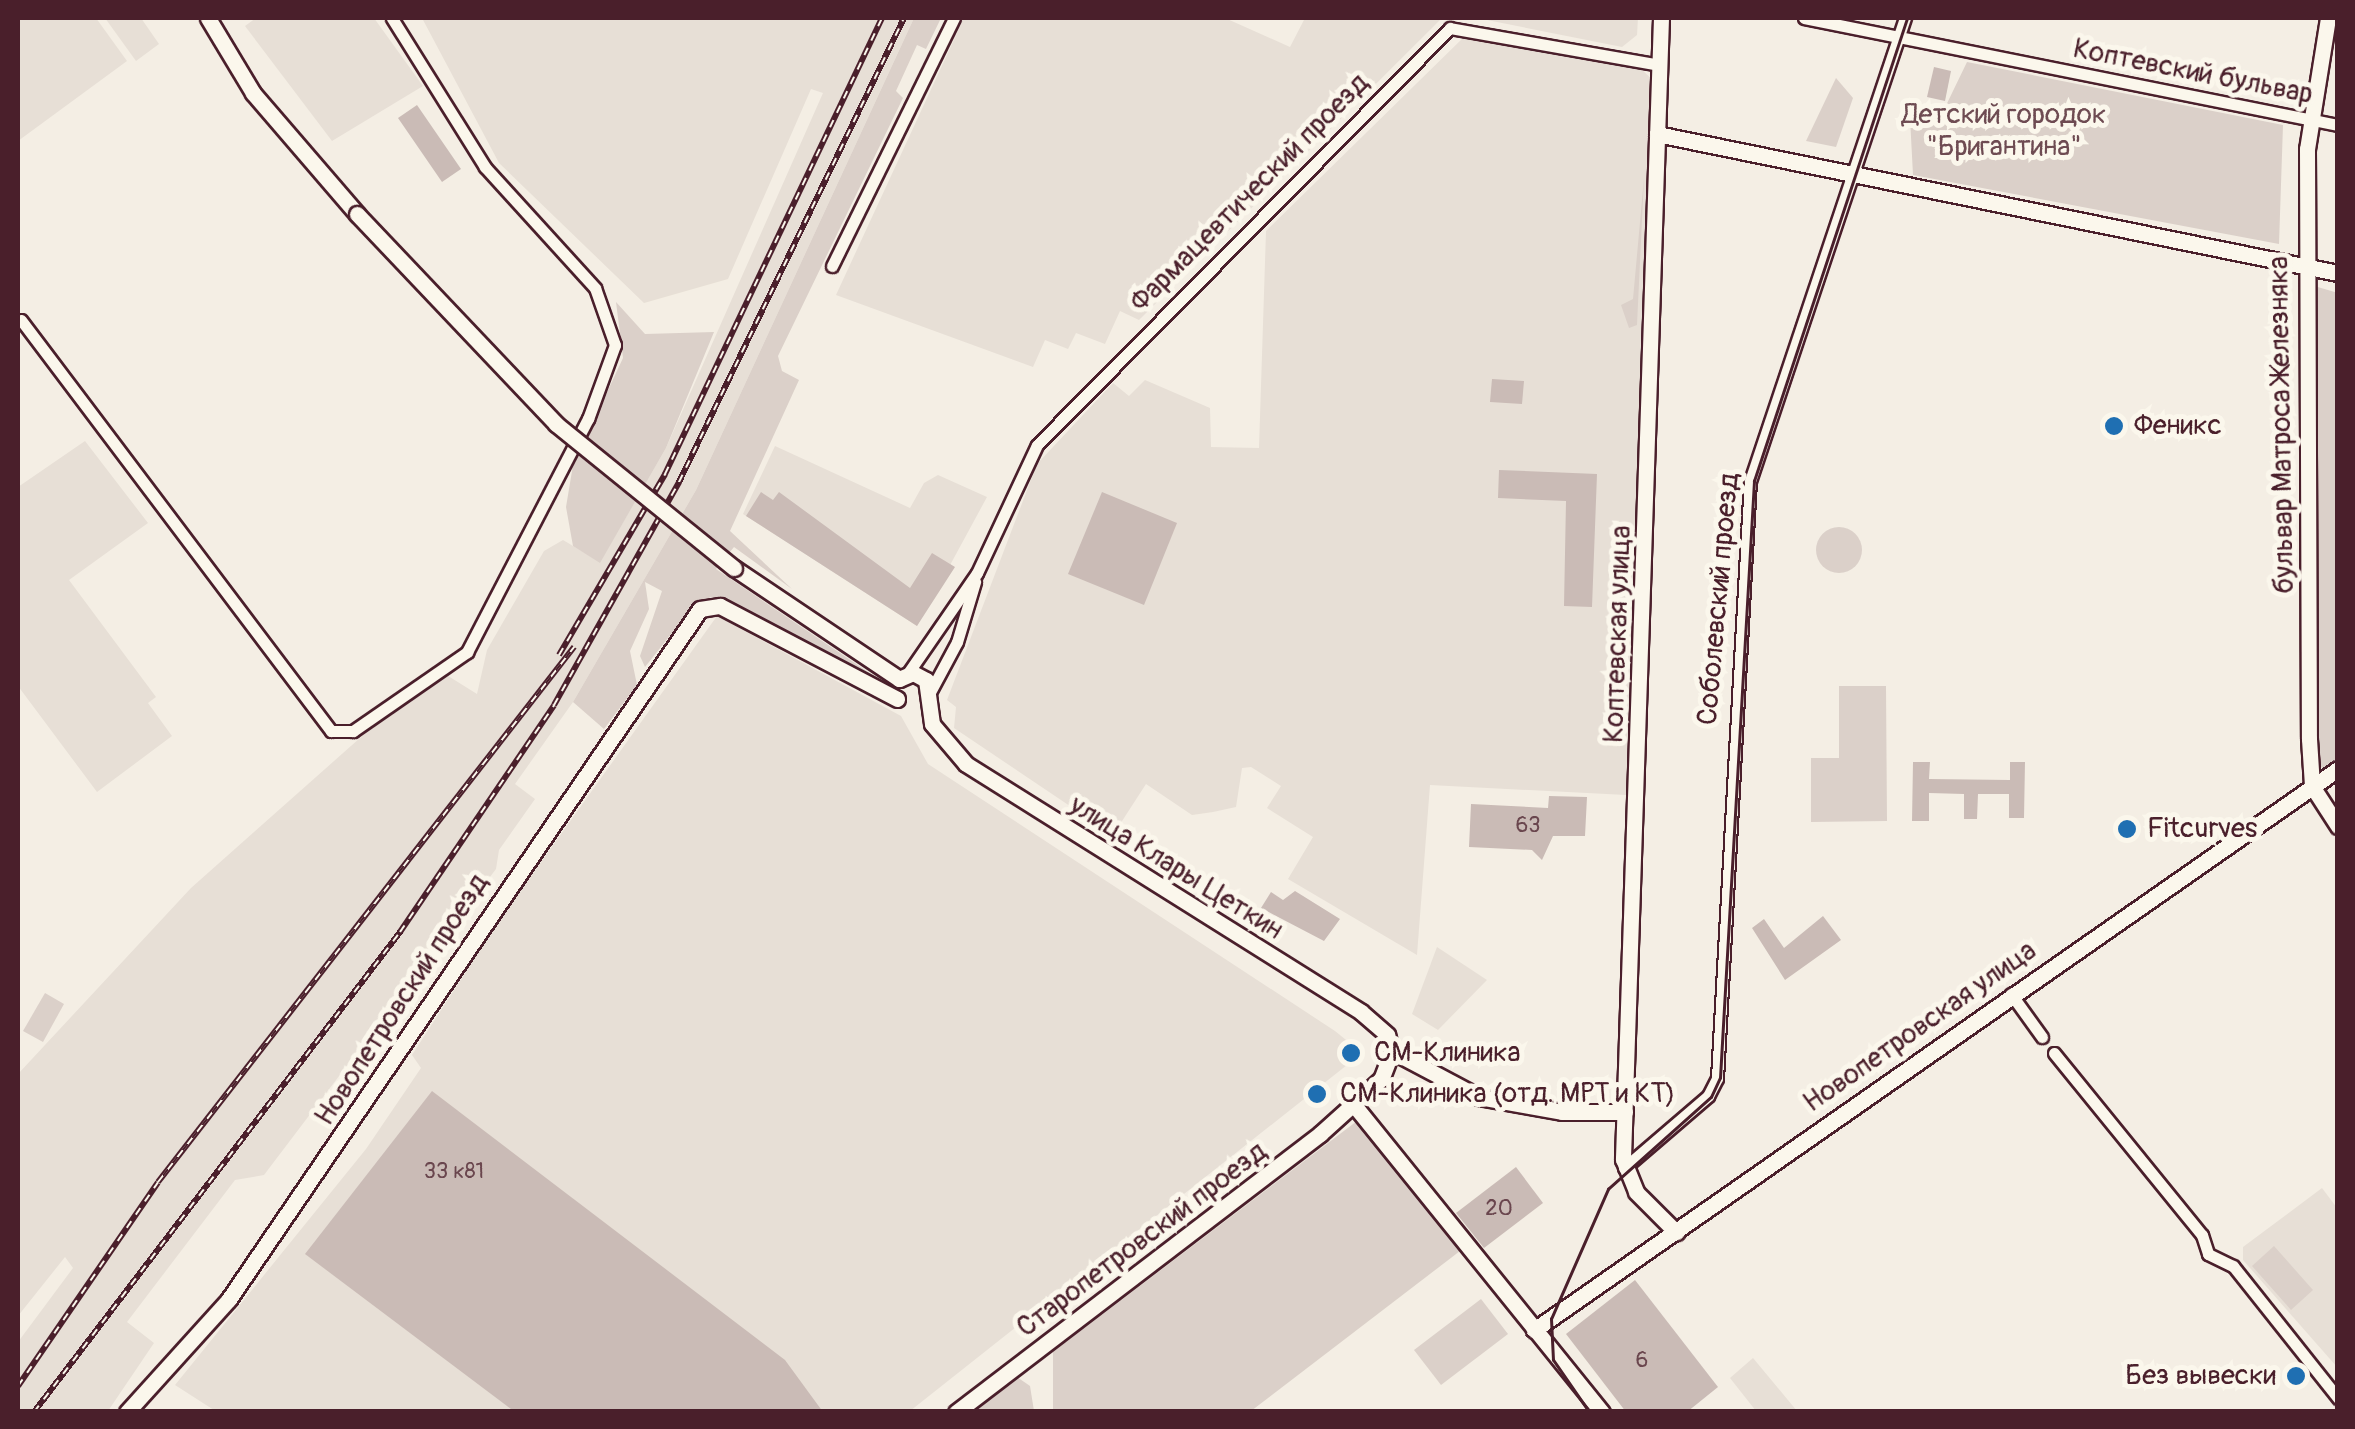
<!DOCTYPE html>
<html>
<head>
<meta charset="utf-8">
<style>
	body { margin:0 }
	#map { position:relative; width:2355px; height:1429px; overflow:hidden; background:#f4eee4; font-family:Pangolin,sans-serif }
	div>[style] { position:absolute }
	.built>* { inset:0; background:#e7dfd6 }
	.green>* { inset:0; background:#dbd0c9 }
	.round { border-radius:50% }
	.building>* { inset:0; background:#cabbb6 }
	.roads { filter:drop-shadow(2px 0 #4a1f2b) drop-shadow(-2px 0 #4a1f2b) drop-shadow(0 2px #4a1f2b) drop-shadow(0 -2px #4a1f2b) }
	.minor>* { height:11px; margin:-5.5px; padding:0 5.5px; transform-origin:5.5px; border-radius:5.5px; background:#fbf7ec }
	.tertiary>* { height:15px; margin:-7.5px; padding:0 7.5px; transform-origin:7.5px; border-radius:7.5px; background:#fbf7ec }
	.tram>* { height:2.5px; margin:-1.25px; padding:0 1.25px; transform-origin:1.25px; border-radius:1.25px; background:#4a1f2b }
	.rail>* { height:6px; margin-top:-3px; transform-origin:0; background:repeating-linear-gradient(90deg,#fbf7ec 0 8px,#4a1f2b 0 16px); box-sizing:border-box; border-block:2px solid #4a1f2b }
	.bridges { filter:drop-shadow(2px 0 #4a1f2b) drop-shadow(-2px 0 #4a1f2b) drop-shadow(0 2px #4a1f2b) drop-shadow(0 -2px #4a1f2b) }
	.tertiary-bridge>* { height:15px; margin:-7.5px; padding:0 7.5px; transform-origin:7.5px; border-radius:7.5px; background:#fbf7ec }
	.dots>* { width:28px; height:28px; translate:-50% -50%; box-sizing:border-box; border:5px solid #fbf7ec; border-radius:50% }
	span { translate:-50% -50%; white-space:nowrap; text-align:center; line-height:1.15; -webkit-text-stroke:10px #fbf7ec; paint-order:stroke }
	.number-label { font-size:22px; color:#6a464e }
	.number-label span { -webkit-text-stroke-width:0 }
	.street-label { font-size:28px; color:#4a1f2b }
	.park-label { font-size:28px; color:#6e4b52 }
	.poi-label { font-size:28px; color:#4a1f2b }
	.left { translate:0 -50%; text-align:left }
	.right { translate:-100% -50%; text-align:right }
	.frame { position:absolute; inset:0; border:20px solid #4a1f2b; pointer-events:none }
</style>
</head>
<body>
<div id="map">
	<div class="built">
		<i style="clip-path:polygon(18px 18px,96px 18px,127px 61px,18px 141px)"></i>
		<i style="clip-path:polygon(105px 18px,141px 18px,159px 44px,136px 61px)"></i>
		<i style="clip-path:polygon(256px 18px,374px 18px,423px 86px,332px 141px,245px 26px)"></i>
		<i style="clip-path:polygon(422px 18px,914px 18px,696px 490px,573px 702px,515px 784px,535px 799px,499px 850px,496px 869px,264px 1175px,235px 1180px,127px 1322px,154px 1343px,108px 1411px,18px 1411px,18px 1342px,73px 1268px,65px 1257px,18px 1316px,18px 1074px,191px 888px,396px 706px,445px 674px,477px 694px,487px 650px,544px 551px,563px 540px,600px 562px,666px 448px,823px 93px,811px 89px,728px 279px,644px 303px,499px 163px)"></i>
		<i style="clip-path:polygon(964px 18px,1225px 18px,1290px 47px,1305px 18px,1442px 18px,1139px 320px,1120px 311px,1105px 344px,1076px 333px,1068px 349px,1045px 340px,1033px 367px,836px 295px)"></i>
		<i style="clip-path:polygon(1477px 18px,1638px 18px,1637px 35px,1622px 47px)"></i>
		<i style="clip-path:polygon(1465px 36px,1641px 69px,1653px 80px,1626px 795px,1430px 785px,1417px 955px,1288px 879px,1313px 837px,1267px 808px,1281px 786px,1251px 767px,1242px 768px,1236px 807px,1213px 812px,1192px 815px,1146px 784px,1113px 835px,954px 728px,956px 707px,947px 700px,1037px 464px,1113px 383px,1129px 396px,1145px 380px,1210px 408px,1211px 447px,1259px 448px,1266px 231px)"></i>
		<i style="clip-path:polygon(85px 441px,148px 523px,69px 580px,156px 697px,148px 703px,172px 736px,97px 792px,18px 686px,18px 487px)"></i>
		<i style="clip-path:polygon(775px 446px,910px 508px,924px 483px,938px 475px,987px 497px,917px 626px,743px 514px)"></i>
		<i style="clip-path:polygon(717px 616px,901px 716px,928px 764px,1335px 1031px,1351px 1044px,1352px 1061px,910px 1411px,217px 1412px,175px 1385px,366px 1149px,421px 1068px,412px 1055px,498px 922px)"></i>
		<i style="clip-path:polygon(1437px 947px,1487px 980px,1438px 1030px,1412px 1014px)"></i>
		<i style="clip-path:polygon(2322px 1188px,2337px 1208px,2337px 1367px,2243px 1260px,2243px 1247px)"></i>
		<i style="clip-path:polygon(1753px 1358px,1797px 1411px,1756px 1411px,1730px 1378px)"></i>
	</div>
	<div class="green">
		<i style="clip-path:polygon(914px 18px,941px 18px,926px 49px,917px 45px,896px 91px,903px 98px,778px 356px,782px 371px,799px 380px,730px 531px,792px 589px,734px 547px,716px 569px,880px 680px,711px 597px,695px 604px,645px 667px,640px 656px,662px 591px,645px 582px,649px 609px,630px 651px,637px 685px,604px 729px,573px 702px,696px 490px)"></i>
		<i style="clip-path:polygon(1967px 62px,2283px 125px,2279px 244px,1913px 175px,1910px 118px,1938px 122px)"></i>
		<i style="clip-path:polygon(1836px 78px,1853px 98px,1836px 147px,1806px 141px)"></i>
		<i style="clip-path:polygon(1644px 178px,1637px 325px,1629px 328px,1621px 305px,1633px 299px)"></i>
		<i style="clip-path:polygon(2311px 285px,2338px 293px,2338px 762px,2324px 768px,2316px 766px)"></i>
		<i style="clip-path:polygon(616px 302px,645px 334px,714px 332px,666px 448px,600px 563px,573px 546px,566px 507px,573px 465px,623px 358px)"></i>
		<i class="round" style="left:1816px;top:527px;width:46px;height:46px"></i>
		<i style="clip-path:polygon(1839px 686px,1886px 686px,1887px 821px,1811px 822px,1811px 758px,1839px 758px)"></i>
		<i style="clip-path:polygon(45px 993px,64px 1004px,43px 1042px,23px 1031px)"></i>
		<i style="clip-path:polygon(1357px 1121px,1460px 1251px,1251px 1411px,1053px 1411px,1053px 1352px)"></i>
		<i style="clip-path:polygon(2274px 1246px,2313px 1290px,2291px 1310px,2252px 1266px)"></i>
		<i style="clip-path:polygon(1481px 1299px,1508px 1334px,1441px 1385px,1414px 1350px)"></i>
		<i style="clip-path:polygon(1017px 1377px,1030px 1386px,1034px 1411px,970px 1411px)"></i>
	</div>
	<div class="building">
		<i style="clip-path:polygon(1934px 67px,1951px 71px,1945px 101px,1927px 97px)"></i>
		<i style="clip-path:polygon(417px 105px,461px 169px,442px 182px,398px 118px)"></i>
		<i style="clip-path:polygon(1492px 379px,1524px 381px,1522px 404px,1490px 402px)"></i>
		<i style="clip-path:polygon(1499px 470px,1597px 474px,1592px 607px,1564px 606px,1566px 501px,1498px 498px)"></i>
		<i style="clip-path:polygon(761px 492px,773px 500px,779px 492px,910px 588px,932px 553px,955px 567px,917px 626px,746px 516px)"></i>
		<i style="clip-path:polygon(1102px 492px,1177px 523px,1144px 605px,1068px 574px)"></i>
		<i style="clip-path:polygon(1913px 762px,1930px 762px,1929px 779px,2010px 780px,2010px 762px,2025px 762px,2024px 818px,2009px 818px,2009px 794px,1978px 794px,1977px 819px,1964px 819px,1964px 794px,1929px 793px,1929px 821px,1912px 821px)"></i>
		<i style="clip-path:polygon(1549px 796px,1587px 797px,1585px 836px,1553px 836px,1542px 860px,1532px 850px,1469px 847px,1471px 804px,1548px 808px)"></i>
		<i style="clip-path:polygon(1295px 891px,1340px 919px,1324px 941px,1261px 908px,1271px 892px,1283px 900px)"></i>
		<i style="clip-path:polygon(1823px 916px,1841px 940px,1785px 980px,1752px 928px,1764px 919px,1784px 948px)"></i>
		<i style="clip-path:polygon(432px 1091px,785px 1360px,823px 1412px,515px 1412px,305px 1254px)"></i>
		<i style="clip-path:polygon(1516px 1167px,1543px 1203px,1484px 1248px,1456px 1213px)"></i>
		<i style="clip-path:polygon(1635px 1280px,1718px 1387px,1687px 1412px,1626px 1412px,1566px 1334px)"></i>
	</div>
	<div class="roads">
		<div class="minor">
			<i style="left:1804px;top:18px;width:545px;rotate:11.33deg"></i>
			<i style="left:832px;top:266px;width:276px;rotate:-63.8deg"></i>
			<i style="left:21px;top:320px;width:515px;rotate:52.97deg"></i>
			<i style="left:331px;top:731px;width:22px"></i>
			<i style="left:353px;top:731px;width:139px;rotate:-34.7deg"></i>
			<i style="left:467px;top:652px;width:263px;rotate:-62.6deg"></i>
			<i style="left:588px;top:419px;width:79px;rotate:-70deg"></i>
			<i style="left:615px;top:345px;width:60px;rotate:-109.3deg"></i>
			<i style="left:595px;top:288px;width:164px;rotate:-132.3deg"></i>
			<i style="left:485px;top:167px;width:176px;rotate:-122deg"></i>
			<i style="left:908px;top:673px;width:121px;rotate:-55.4deg"></i>
			<i style="left:977px;top:573px;width:141px;rotate:-64.9deg"></i>
			<i style="left:1037px;top:445px;width:587px;rotate:-45.28deg"></i>
			<i style="left:1450px;top:28px;width:212px;rotate:10deg"></i>
			<i style="left:928px;top:696px;width:61px;rotate:-61.8deg"></i>
			<i style="left:957px;top:642px;width:63px;rotate:-73.3deg"></i>
			<i style="left:2011px;top:994px;width:53px;rotate:54.2deg"></i>
			<i style="left:2054px;top:1053px;width:235px;rotate:50.9deg"></i>
			<i style="left:2202px;top:1235px;width:20px;rotate:72deg"></i>
			<i style="left:2208px;top:1254px;width:28px;rotate:26deg"></i>
			<i style="left:2233px;top:1266px;width:169px;rotate:51.5deg"></i>
			<i style="left:1624px;top:1168px;width:111px;rotate:-40.6deg"></i>
			<i style="left:1708px;top:1096px;width:20px;rotate:-63deg"></i>
			<i style="left:1717px;top:1078px;width:598px;rotate:-86.84deg"></i>
			<i style="left:1750px;top:481px;width:488px;rotate:-71.5deg"></i>
		</div>
		<div class="tertiary">
			<i style="left:208px;top:18px;width:87px;rotate:59deg"></i>
			<i style="left:253px;top:93px;width:160px;rotate:49.3deg"></i>
			<i style="left:1661px;top:18px;width:1142px;rotate:91.91deg"></i>
			<i style="left:1623px;top:1159px;width:35px;rotate:68deg"></i>
			<i style="left:1636px;top:1192px;width:57px;rotate:45deg"></i>
			<i style="left:2328px;top:18px;width:133px;rotate:99.1deg"></i>
			<i style="left:2307px;top:149px;width:590px;rotate:89.81deg"></i>
			<i style="left:2309px;top:739px;width:47px;rotate:86.3deg"></i>
			<i style="left:2312px;top:786px;width:48px;rotate:57deg"></i>
			<i style="left:1657px;top:134px;width:695px;rotate:11.54deg"></i>
			<i style="left:734px;top:568px;width:199px;rotate:33.9deg"></i>
			<i style="left:899px;top:679px;width:15px;rotate:-23deg"></i>
			<i style="left:913px;top:673px;width:15px;rotate:28deg"></i>
			<i style="left:926px;top:680px;width:44px;rotate:82.2deg"></i>
			<i style="left:932px;top:724px;width:52px;rotate:49.6deg"></i>
			<i style="left:966px;top:764px;width:466px;rotate:32.1deg"></i>
			<i style="left:1361px;top:1012px;width:35px;rotate:41deg"></i>
			<i style="left:1387px;top:1035px;width:17px;rotate:73deg"></i>
			<i style="left:1392px;top:1051px;width:30px;rotate:111deg"></i>
			<i style="left:1381px;top:1079px;width:82px;rotate:138deg"></i>
			<i style="left:1320px;top:1134px;width:458px;rotate:142.6deg"></i>
			<i style="left:1392px;top:1051px;width:98px;rotate:27.9deg"></i>
			<i style="left:1479px;top:1097px;width:84px;rotate:10.2deg"></i>
			<i style="left:1562px;top:1112px;width:63px"></i>
			<i style="left:1354px;top:1105px;width:395px;rotate:51.1deg"></i>
			<i style="left:1534px;top:1330px;width:980px;rotate:-34.91deg"></i>
			<i style="left:127px;top:1412px;width:152px;rotate:-47.9deg"></i>
			<i style="left:229px;top:1299px;width:835px;rotate:-55.68deg"></i>
			<i style="left:700px;top:609px;width:20px;rotate:-9deg"></i>
			<i style="left:720px;top:606px;width:200px;rotate:27.7deg"></i>
		</div>
	</div>
	<div class="tram">
		<i style="left:1589px;top:1412px;width:63px;rotate:-124.7deg"></i>
		<i style="left:1553px;top:1360px;width:41px;rotate:-92.8deg"></i>
		<i style="left:1551px;top:1319px;width:142px;rotate:-66.3deg"></i>
		<i style="left:1608px;top:1189px;width:138px;rotate:-41.8deg"></i>
		<i style="left:1711px;top:1097px;width:21px;rotate:-65deg"></i>
		<i style="left:1720px;top:1078px;width:598px;rotate:-86.74deg"></i>
		<i style="left:1754px;top:481px;width:488px;rotate:-71.7deg"></i>
	</div>
	<div class="rail">
		<i style="left:559px;top:655px;width:210px;rotate:-59.6deg"></i>
		<i style="left:665px;top:474px;width:505px;rotate:-64.55deg"></i>
		<i style="left:18px;top:1386px;width:247px;rotate:-55.5deg"></i>
		<i style="left:158px;top:1182px;width:678px;rotate:-52.13deg"></i>
		<i style="left:34px;top:1412px;width:604px;rotate:-52.67deg"></i>
		<i style="left:400px;top:932px;width:274px;rotate:-55.8deg"></i>
		<i style="left:554px;top:705px;width:256px;rotate:-60.7deg"></i>
		<i style="left:679px;top:482px;width:516px;rotate:-64.13deg"></i>
	</div>
	<div class="bridges">
		<div class="tertiary-bridge">
			<i style="left:357px;top:214px;width:289px;rotate:46.5deg"></i>
			<i style="left:556px;top:424px;width:229px;rotate:39deg"></i>
		</div>
	</div>
	<div class="dots">
		<i style="left:2114px;top:426px;background:#1f6fb2"></i>
		<i style="left:2127px;top:829px;background:#1f6fb2"></i>
		<i style="left:1351px;top:1053px;background:#1f6fb2"></i>
		<i style="left:1317px;top:1094px;background:#1f6fb2"></i>
		<i style="left:2296px;top:1376px;background:#1f6fb2"></i>
	</div>
	<div class="number-label">
		<span style="left:1528px;top:826px">63</span>
		<span style="left:454px;top:1172px">33 к81</span>
		<span style="left:1499px;top:1209px">20</span>
		<span style="left:1642px;top:1361px">6</span>
	</div>
	<div class="street-label">
		<span style="left:2193px;top:72px;rotate:11deg">Коптевский бульвар</span>
		<span style="left:1250px;top:193px;rotate:-45deg">Фармацевтический проезд</span>
		<span style="left:2282px;top:425px;rotate:-91deg">бульвар Матроса Железняка</span>
		<span style="left:1719px;top:599px;rotate:-85deg">Соболевский проезд</span>
		<span style="left:1618px;top:634px;rotate:-88deg">Коптевская улица</span>
		<span style="left:1176px;top:868px;rotate:32deg">улица Клары Цеткин</span>
		<span style="left:402px;top:1000px;rotate:-57deg">Новопетровский проезд</span>
		<span style="left:1920px;top:1027px;rotate:-35deg">Новопетровская улица</span>
		<span style="left:1142px;top:1240px;rotate:-37deg">Старопетровский проезд</span>
	</div>
	<div class="park-label">
		<span style="left:2004px;top:131px">Детский городок<br>"Бригантина"</span>
	</div>
	<div class="poi-label">
		<span class="left" style="left:2134px;top:426px">Феникс</span>
		<span class="left" style="left:2147px;top:829px">Fitcurves</span>
		<span class="left" style="left:1374px;top:1053px">СМ-Клиника</span>
		<span class="left" style="left:1340px;top:1094px">СМ-Клиника (отд. МРТ и КТ)</span>
		<span class="right" style="left:2276px;top:1376px">Без вывески</span>
	</div>
	<div class="frame"></div>
</div>
</body>
</html>
